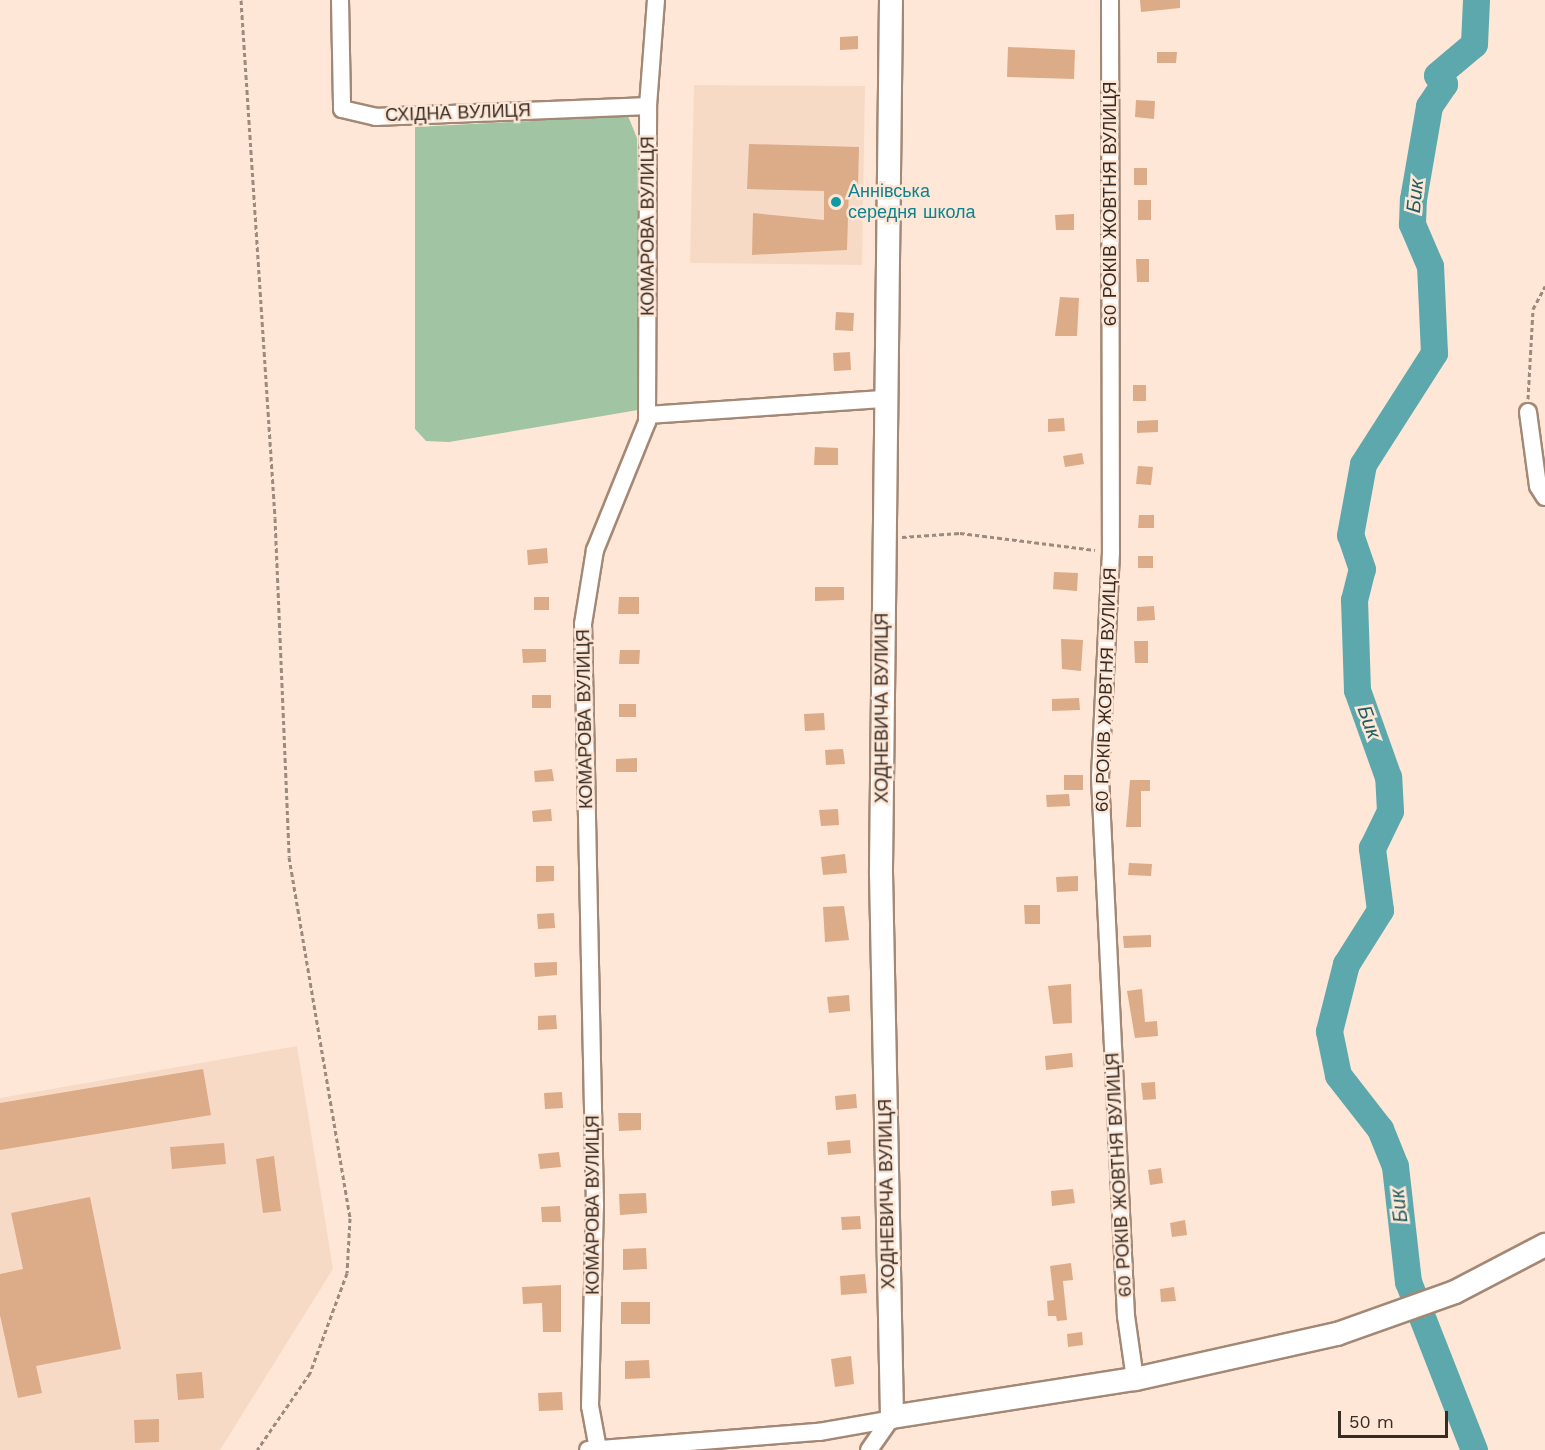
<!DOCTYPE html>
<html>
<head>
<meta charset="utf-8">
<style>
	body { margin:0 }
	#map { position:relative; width:1545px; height:1450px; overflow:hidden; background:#fee7d6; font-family:"Work Sans",sans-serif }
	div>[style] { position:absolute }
	.built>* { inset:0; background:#f7dac6 }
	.green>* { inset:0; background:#a1c5a3 }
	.river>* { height:27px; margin:-13.5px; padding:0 13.5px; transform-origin:13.5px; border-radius:13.5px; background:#5da8ac }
	.building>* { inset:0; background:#dcab88 }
	.path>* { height:3px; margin-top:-1.5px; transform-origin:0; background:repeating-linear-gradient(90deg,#9b8a7e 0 4.5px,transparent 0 7.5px) }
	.roads { filter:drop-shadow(2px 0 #a38875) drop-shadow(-2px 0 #a38875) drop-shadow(0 2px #a38875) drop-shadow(0 -2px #a38875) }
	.street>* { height:16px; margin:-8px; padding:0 8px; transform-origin:8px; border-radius:8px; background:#fff }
	.secondary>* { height:22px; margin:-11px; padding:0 11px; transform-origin:11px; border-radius:11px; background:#fff }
	.dots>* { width:16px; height:16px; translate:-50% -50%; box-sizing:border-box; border:3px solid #fee7d6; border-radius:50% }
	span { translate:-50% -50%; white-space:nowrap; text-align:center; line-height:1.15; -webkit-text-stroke:5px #fee7d6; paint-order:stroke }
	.street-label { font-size:18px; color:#372c24 }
	.culture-label { font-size:18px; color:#0d838f }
	.left { translate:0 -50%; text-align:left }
	.water-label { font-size:20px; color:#1e5e61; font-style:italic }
	.scale { position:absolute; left:1338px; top:1411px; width:110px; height:27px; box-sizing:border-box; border:3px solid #372c24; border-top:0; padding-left:8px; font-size:18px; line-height:21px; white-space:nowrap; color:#372c24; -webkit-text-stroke:4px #fee7d6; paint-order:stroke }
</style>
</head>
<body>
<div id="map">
	<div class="built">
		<i style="clip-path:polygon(694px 85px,865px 86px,862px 265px,690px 263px)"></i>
		<i style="clip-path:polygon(297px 1046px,333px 1269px,220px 1450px,0 1450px,0 1098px)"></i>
	</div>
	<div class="green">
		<i style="clip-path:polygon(628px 116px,637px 138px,638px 410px,449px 442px,426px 441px,415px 429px,415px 127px)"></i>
	</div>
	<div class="river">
		<i style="left:1474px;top:1450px;width:180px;rotate:-111.4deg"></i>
		<i style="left:1408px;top:1282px;width:117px;rotate:-96.4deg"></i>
		<i style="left:1395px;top:1166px;width:40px;rotate:-112deg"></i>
		<i style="left:1380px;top:1129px;width:68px;rotate:-127.9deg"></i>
		<i style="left:1338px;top:1075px;width:45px;rotate:-101.6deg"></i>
		<i style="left:1329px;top:1031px;width:69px;rotate:-75.8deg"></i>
		<i style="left:1346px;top:964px;width:64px;rotate:-57.8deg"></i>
		<i style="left:1380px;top:910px;width:63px;rotate:-97.4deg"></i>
		<i style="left:1372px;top:848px;width:41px;rotate:-64.1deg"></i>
		<i style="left:1390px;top:811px;width:34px;rotate:-93deg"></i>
		<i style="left:1388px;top:777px;width:92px;rotate:-109.6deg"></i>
		<i style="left:1357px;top:690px;width:90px;rotate:-91.9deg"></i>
		<i style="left:1354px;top:600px;width:32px;rotate:-76deg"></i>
		<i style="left:1362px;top:569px;width:36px;rotate:-109deg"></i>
		<i style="left:1350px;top:535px;width:72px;rotate:-79.6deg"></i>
		<i style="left:1363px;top:464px;width:132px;rotate:-57.4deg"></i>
		<i style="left:1434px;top:353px;width:87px;rotate:-92.6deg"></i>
		<i style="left:1430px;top:266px;width:46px;rotate:-113.2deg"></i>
		<i style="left:1412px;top:224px;width:25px;rotate:-88deg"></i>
		<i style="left:1413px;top:199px;width:94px;rotate:-80.2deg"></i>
		<i style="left:1429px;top:106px;width:27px;rotate:-56deg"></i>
		<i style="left:1444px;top:84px;width:11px;rotate:-128deg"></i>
		<i style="left:1437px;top:75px;width:48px;rotate:-40deg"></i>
		<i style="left:1474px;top:44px;width:44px;rotate:-87.4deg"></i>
	</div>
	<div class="building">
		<i style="clip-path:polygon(1140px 0,1180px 0,1180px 8px,1141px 12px)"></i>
		<i style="clip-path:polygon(858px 36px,858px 49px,840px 50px,840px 37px)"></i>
		<i style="clip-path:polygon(1008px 47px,1075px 50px,1074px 79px,1007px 77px)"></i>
		<i style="clip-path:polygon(1157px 52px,1177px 52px,1176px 63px,1157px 63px)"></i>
		<i style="clip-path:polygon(1136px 100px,1155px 101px,1154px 119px,1135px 117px)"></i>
		<i style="clip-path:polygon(749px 144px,859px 147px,858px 186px,849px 186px,847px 250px,752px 255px,753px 213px,824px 220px,824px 191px,747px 189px)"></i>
		<i style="clip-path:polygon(1134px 168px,1147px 168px,1147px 185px,1134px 185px)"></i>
		<i style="clip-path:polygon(1138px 200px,1151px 200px,1151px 220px,1138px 220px)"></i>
		<i style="clip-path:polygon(1074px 214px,1074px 230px,1056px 230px,1055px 215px)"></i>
		<i style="clip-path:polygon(1136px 259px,1149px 259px,1149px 282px,1137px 282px)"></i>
		<i style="clip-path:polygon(1060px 297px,1079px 298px,1077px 336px,1055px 336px)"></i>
		<i style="clip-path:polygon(836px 312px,854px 313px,853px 331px,835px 330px)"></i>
		<i style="clip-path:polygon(850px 352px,851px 370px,834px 371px,833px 353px)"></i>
		<i style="clip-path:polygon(1133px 385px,1146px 385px,1146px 401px,1133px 401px)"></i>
		<i style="clip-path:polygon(1064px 418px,1065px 431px,1048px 432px,1048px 419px)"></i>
		<i style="clip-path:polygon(1158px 420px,1158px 432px,1137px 433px,1137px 421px)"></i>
		<i style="clip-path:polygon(815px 447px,838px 448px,838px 465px,814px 465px)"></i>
		<i style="clip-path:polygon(1082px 453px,1084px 464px,1065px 467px,1063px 456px)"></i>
		<i style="clip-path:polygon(1138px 466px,1153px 467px,1151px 485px,1136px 484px)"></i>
		<i style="clip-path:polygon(1139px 515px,1154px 515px,1154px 528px,1138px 528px)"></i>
		<i style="clip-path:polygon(547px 548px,548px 563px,528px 565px,527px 550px)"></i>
		<i style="clip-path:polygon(1138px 556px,1153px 556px,1153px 568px,1138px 568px)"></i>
		<i style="clip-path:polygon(1054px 572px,1078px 573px,1077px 591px,1053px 589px)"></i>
		<i style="clip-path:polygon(815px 587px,844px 587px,844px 600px,815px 601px)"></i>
		<i style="clip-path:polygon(534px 597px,549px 597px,549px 610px,534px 610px)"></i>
		<i style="clip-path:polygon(619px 597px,639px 597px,639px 614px,618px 614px)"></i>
		<i style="clip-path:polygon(1154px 606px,1155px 620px,1137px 621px,1137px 607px)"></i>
		<i style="clip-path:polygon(1061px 639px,1083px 640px,1081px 671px,1062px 669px)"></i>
		<i style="clip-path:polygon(1134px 641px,1148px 641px,1148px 663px,1135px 663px)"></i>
		<i style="clip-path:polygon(522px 649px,546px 649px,546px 662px,523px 663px)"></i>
		<i style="clip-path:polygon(620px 650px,640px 650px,639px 664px,619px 664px)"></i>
		<i style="clip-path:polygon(532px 695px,551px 695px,551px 708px,532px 708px)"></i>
		<i style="clip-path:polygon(1079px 698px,1080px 710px,1052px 711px,1052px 699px)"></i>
		<i style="clip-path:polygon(619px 704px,636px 704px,636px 717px,619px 717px)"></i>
		<i style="clip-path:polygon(824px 713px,825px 730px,805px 731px,804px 714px)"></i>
		<i style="clip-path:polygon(843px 749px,845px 764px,826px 765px,825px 750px)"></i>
		<i style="clip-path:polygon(637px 758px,637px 772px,616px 772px,616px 759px)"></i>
		<i style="clip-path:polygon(552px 769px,554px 781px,535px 782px,534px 771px)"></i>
		<i style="clip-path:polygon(1064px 775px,1083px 775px,1083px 790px,1064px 790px)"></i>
		<i style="clip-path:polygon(1130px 780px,1150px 780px,1150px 791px,1141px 791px,1141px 827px,1126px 827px)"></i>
		<i style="clip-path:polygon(1069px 794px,1070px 806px,1047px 807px,1046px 795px)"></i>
		<i style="clip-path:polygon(551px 809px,552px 821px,533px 822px,532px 811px)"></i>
		<i style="clip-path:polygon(838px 809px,839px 825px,821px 826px,819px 810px)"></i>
		<i style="clip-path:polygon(845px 854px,847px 873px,823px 875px,821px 857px)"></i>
		<i style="clip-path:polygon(1129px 863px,1152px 864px,1151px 876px,1128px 875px)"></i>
		<i style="clip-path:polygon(536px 866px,554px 866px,554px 881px,536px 882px)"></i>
		<i style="clip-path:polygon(1078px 876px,1078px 891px,1057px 892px,1056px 877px)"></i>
		<i style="clip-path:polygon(1024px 905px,1040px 905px,1040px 924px,1025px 924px)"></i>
		<i style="clip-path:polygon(844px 906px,849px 940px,825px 942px,823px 907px)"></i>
		<i style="clip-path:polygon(554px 913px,555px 928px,538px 929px,537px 914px)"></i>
		<i style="clip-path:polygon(1151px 935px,1151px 947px,1124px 948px,1123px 936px)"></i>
		<i style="clip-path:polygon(557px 962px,557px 975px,535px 977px,534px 963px)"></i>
		<i style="clip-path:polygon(1071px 984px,1072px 1023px,1053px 1024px,1048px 986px)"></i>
		<i style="clip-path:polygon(1142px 989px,1145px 1022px,1157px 1021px,1158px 1036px,1135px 1038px,1127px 991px)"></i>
		<i style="clip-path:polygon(849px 995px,850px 1011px,829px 1013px,827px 997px)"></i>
		<i style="clip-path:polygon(556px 1015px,557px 1029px,538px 1030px,538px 1016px)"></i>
		<i style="clip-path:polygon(1072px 1053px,1073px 1067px,1046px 1070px,1045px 1056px)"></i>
		<i style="clip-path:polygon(203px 1069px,211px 1115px,0 1150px,0 1103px)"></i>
		<i style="clip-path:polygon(1155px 1082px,1156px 1099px,1143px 1100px,1141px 1083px)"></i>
		<i style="clip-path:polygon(562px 1092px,563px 1108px,545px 1109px,544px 1093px)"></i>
		<i style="clip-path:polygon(856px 1094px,857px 1108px,836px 1110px,835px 1096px)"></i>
		<i style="clip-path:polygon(618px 1113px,641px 1113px,641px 1130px,619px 1131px)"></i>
		<i style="clip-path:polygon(850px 1140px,851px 1153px,828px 1155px,827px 1142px)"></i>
		<i style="clip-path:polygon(224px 1143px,226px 1164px,172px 1169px,170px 1147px)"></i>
		<i style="clip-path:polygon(559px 1152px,561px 1167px,540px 1169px,538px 1154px)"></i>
		<i style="clip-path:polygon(274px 1156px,281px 1211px,263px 1213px,256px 1159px)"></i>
		<i style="clip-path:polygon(1161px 1168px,1163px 1183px,1150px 1185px,1148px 1170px)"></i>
		<i style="clip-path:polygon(1073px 1189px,1075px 1203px,1052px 1206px,1051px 1191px)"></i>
		<i style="clip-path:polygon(646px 1193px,647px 1213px,620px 1215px,619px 1194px)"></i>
		<i style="clip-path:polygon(90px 1197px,121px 1349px,36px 1366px,42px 1393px,18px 1398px,0 1315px,0 1274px,23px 1269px,11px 1213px)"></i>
		<i style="clip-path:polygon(560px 1206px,561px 1222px,542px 1222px,541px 1207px)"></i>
		<i style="clip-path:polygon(860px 1216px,861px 1229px,842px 1230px,841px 1217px)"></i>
		<i style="clip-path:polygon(1185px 1220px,1187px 1235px,1172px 1237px,1170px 1223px)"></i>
		<i style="clip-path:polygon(646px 1248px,647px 1269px,623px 1270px,623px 1249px)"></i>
		<i style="clip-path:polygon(1071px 1263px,1073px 1280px,1063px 1281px,1067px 1320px,1057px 1321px,1056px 1316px,1048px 1316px,1047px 1301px,1054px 1300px,1050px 1266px)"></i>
		<i style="clip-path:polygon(865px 1274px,867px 1293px,841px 1295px,840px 1276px)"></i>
		<i style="clip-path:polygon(561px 1285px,561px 1332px,543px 1332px,542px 1303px,523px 1304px,522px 1287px)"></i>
		<i style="clip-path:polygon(1174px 1287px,1176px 1301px,1161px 1302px,1160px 1289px)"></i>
		<i style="clip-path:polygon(621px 1302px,650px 1302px,650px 1324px,621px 1324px)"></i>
		<i style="clip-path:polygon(1082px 1332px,1083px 1345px,1068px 1347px,1067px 1334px)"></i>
		<i style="clip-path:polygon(851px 1356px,854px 1384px,835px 1387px,831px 1359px)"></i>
		<i style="clip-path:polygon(649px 1360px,650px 1378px,625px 1379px,625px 1361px)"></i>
		<i style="clip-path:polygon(202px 1372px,204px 1398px,178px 1400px,176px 1374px)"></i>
		<i style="clip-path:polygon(562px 1392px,563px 1410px,539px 1411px,538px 1393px)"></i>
		<i style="clip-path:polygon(159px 1419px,159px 1442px,135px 1443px,134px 1420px)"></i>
	</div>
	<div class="path">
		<i style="left:241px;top:0;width:519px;rotate:86.24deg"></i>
		<i style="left:275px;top:518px;width:339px;rotate:87.6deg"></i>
		<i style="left:289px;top:857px;width:366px;rotate:80.4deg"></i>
		<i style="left:350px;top:1218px;width:55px;rotate:93.1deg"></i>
		<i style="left:347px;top:1273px;width:107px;rotate:110.3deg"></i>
		<i style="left:310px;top:1373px;width:93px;rotate:124.5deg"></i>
		<i style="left:1528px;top:399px;width:90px;rotate:-86.8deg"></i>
		<i style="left:1533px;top:309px;width:26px;rotate:-62deg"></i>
		<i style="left:902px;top:537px;width:58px;rotate:-3.9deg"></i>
		<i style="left:960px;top:533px;width:136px;rotate:7.2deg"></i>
	</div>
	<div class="roads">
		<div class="street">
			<i style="left:340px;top:0;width:109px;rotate:88.9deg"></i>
			<i style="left:342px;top:109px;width:35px;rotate:13deg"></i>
			<i style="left:376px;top:117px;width:272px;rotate:-2.3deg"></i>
			<i style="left:1110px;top:0;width:552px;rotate:89.9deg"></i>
			<i style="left:1111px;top:552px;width:225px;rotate:92.8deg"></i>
			<i style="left:1100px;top:777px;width:540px;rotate:87.24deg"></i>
			<i style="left:1126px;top:1316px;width:64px;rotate:81.9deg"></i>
			<i style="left:1528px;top:412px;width:75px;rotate:82.3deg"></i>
			<i style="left:1538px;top:486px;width:13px;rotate:58deg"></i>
			<i style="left:648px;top:415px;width:238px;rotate:-3.9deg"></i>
			<i style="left:598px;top:1449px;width:44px;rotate:-100.5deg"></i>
			<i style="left:590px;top:1406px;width:200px;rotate:-88.6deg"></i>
			<i style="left:595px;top:1206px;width:582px;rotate:-91.18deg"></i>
			<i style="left:583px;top:624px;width:75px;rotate:-80.8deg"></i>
			<i style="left:595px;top:550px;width:138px;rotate:-67.9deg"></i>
			<i style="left:647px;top:422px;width:316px;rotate:-89.8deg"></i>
			<i style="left:648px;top:106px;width:106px;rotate:-85.7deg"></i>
			<i style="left:588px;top:1450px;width:232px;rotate:-4.5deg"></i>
			<i style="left:819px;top:1432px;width:70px;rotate:-9.9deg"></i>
			<i style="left:869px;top:1450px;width:40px;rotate:-55.1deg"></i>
		</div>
		<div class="secondary">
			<i style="left:891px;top:0;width:873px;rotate:90.66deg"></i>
			<i style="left:881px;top:873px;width:544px;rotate:88.84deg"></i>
			<i style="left:892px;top:1417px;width:246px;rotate:-8.9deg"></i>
			<i style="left:1135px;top:1379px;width:207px;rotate:-12.6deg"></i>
			<i style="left:1337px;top:1334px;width:125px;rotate:-19.6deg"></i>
			<i style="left:1455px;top:1292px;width:102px;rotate:-27.6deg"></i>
		</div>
	</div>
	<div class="dots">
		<i style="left:836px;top:202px;background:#0f9aa8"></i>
	</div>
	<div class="street-label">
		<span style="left:458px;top:113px;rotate:-2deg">СХІДНА ВУЛИЦЯ</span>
		<span style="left:1110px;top:204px;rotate:-90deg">60 РОКІВ ЖОВТНЯ ВУЛИЦЯ</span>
		<span style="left:648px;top:226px;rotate:-90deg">КОМАРОВА ВУЛИЦЯ</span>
		<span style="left:1106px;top:690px;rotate:-88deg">60 РОКІВ ЖОВТНЯ ВУЛИЦЯ</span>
		<span style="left:882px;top:708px;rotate:-90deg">ХОДНЕВИЧА ВУЛИЦЯ</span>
		<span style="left:585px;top:719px;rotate:-91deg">КОМАРОВА ВУЛИЦЯ</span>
		<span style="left:1119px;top:1175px;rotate:-93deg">60 РОКІВ ЖОВТНЯ ВУЛИЦЯ</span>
		<span style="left:887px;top:1194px;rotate:-91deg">ХОДНЕВИЧА ВУЛИЦЯ</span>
		<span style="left:593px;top:1205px;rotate:-90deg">КОМАРОВА ВУЛИЦЯ</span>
	</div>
	<div class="culture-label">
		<span class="left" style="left:848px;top:202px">Аннівська<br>середня школа</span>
	</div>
	<div class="water-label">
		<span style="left:1415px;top:196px;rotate:-84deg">Бик</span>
		<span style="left:1369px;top:722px;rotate:70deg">Бик</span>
		<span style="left:1399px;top:1206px;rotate:-97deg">Бик</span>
	</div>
	<div class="scale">50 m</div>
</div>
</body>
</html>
